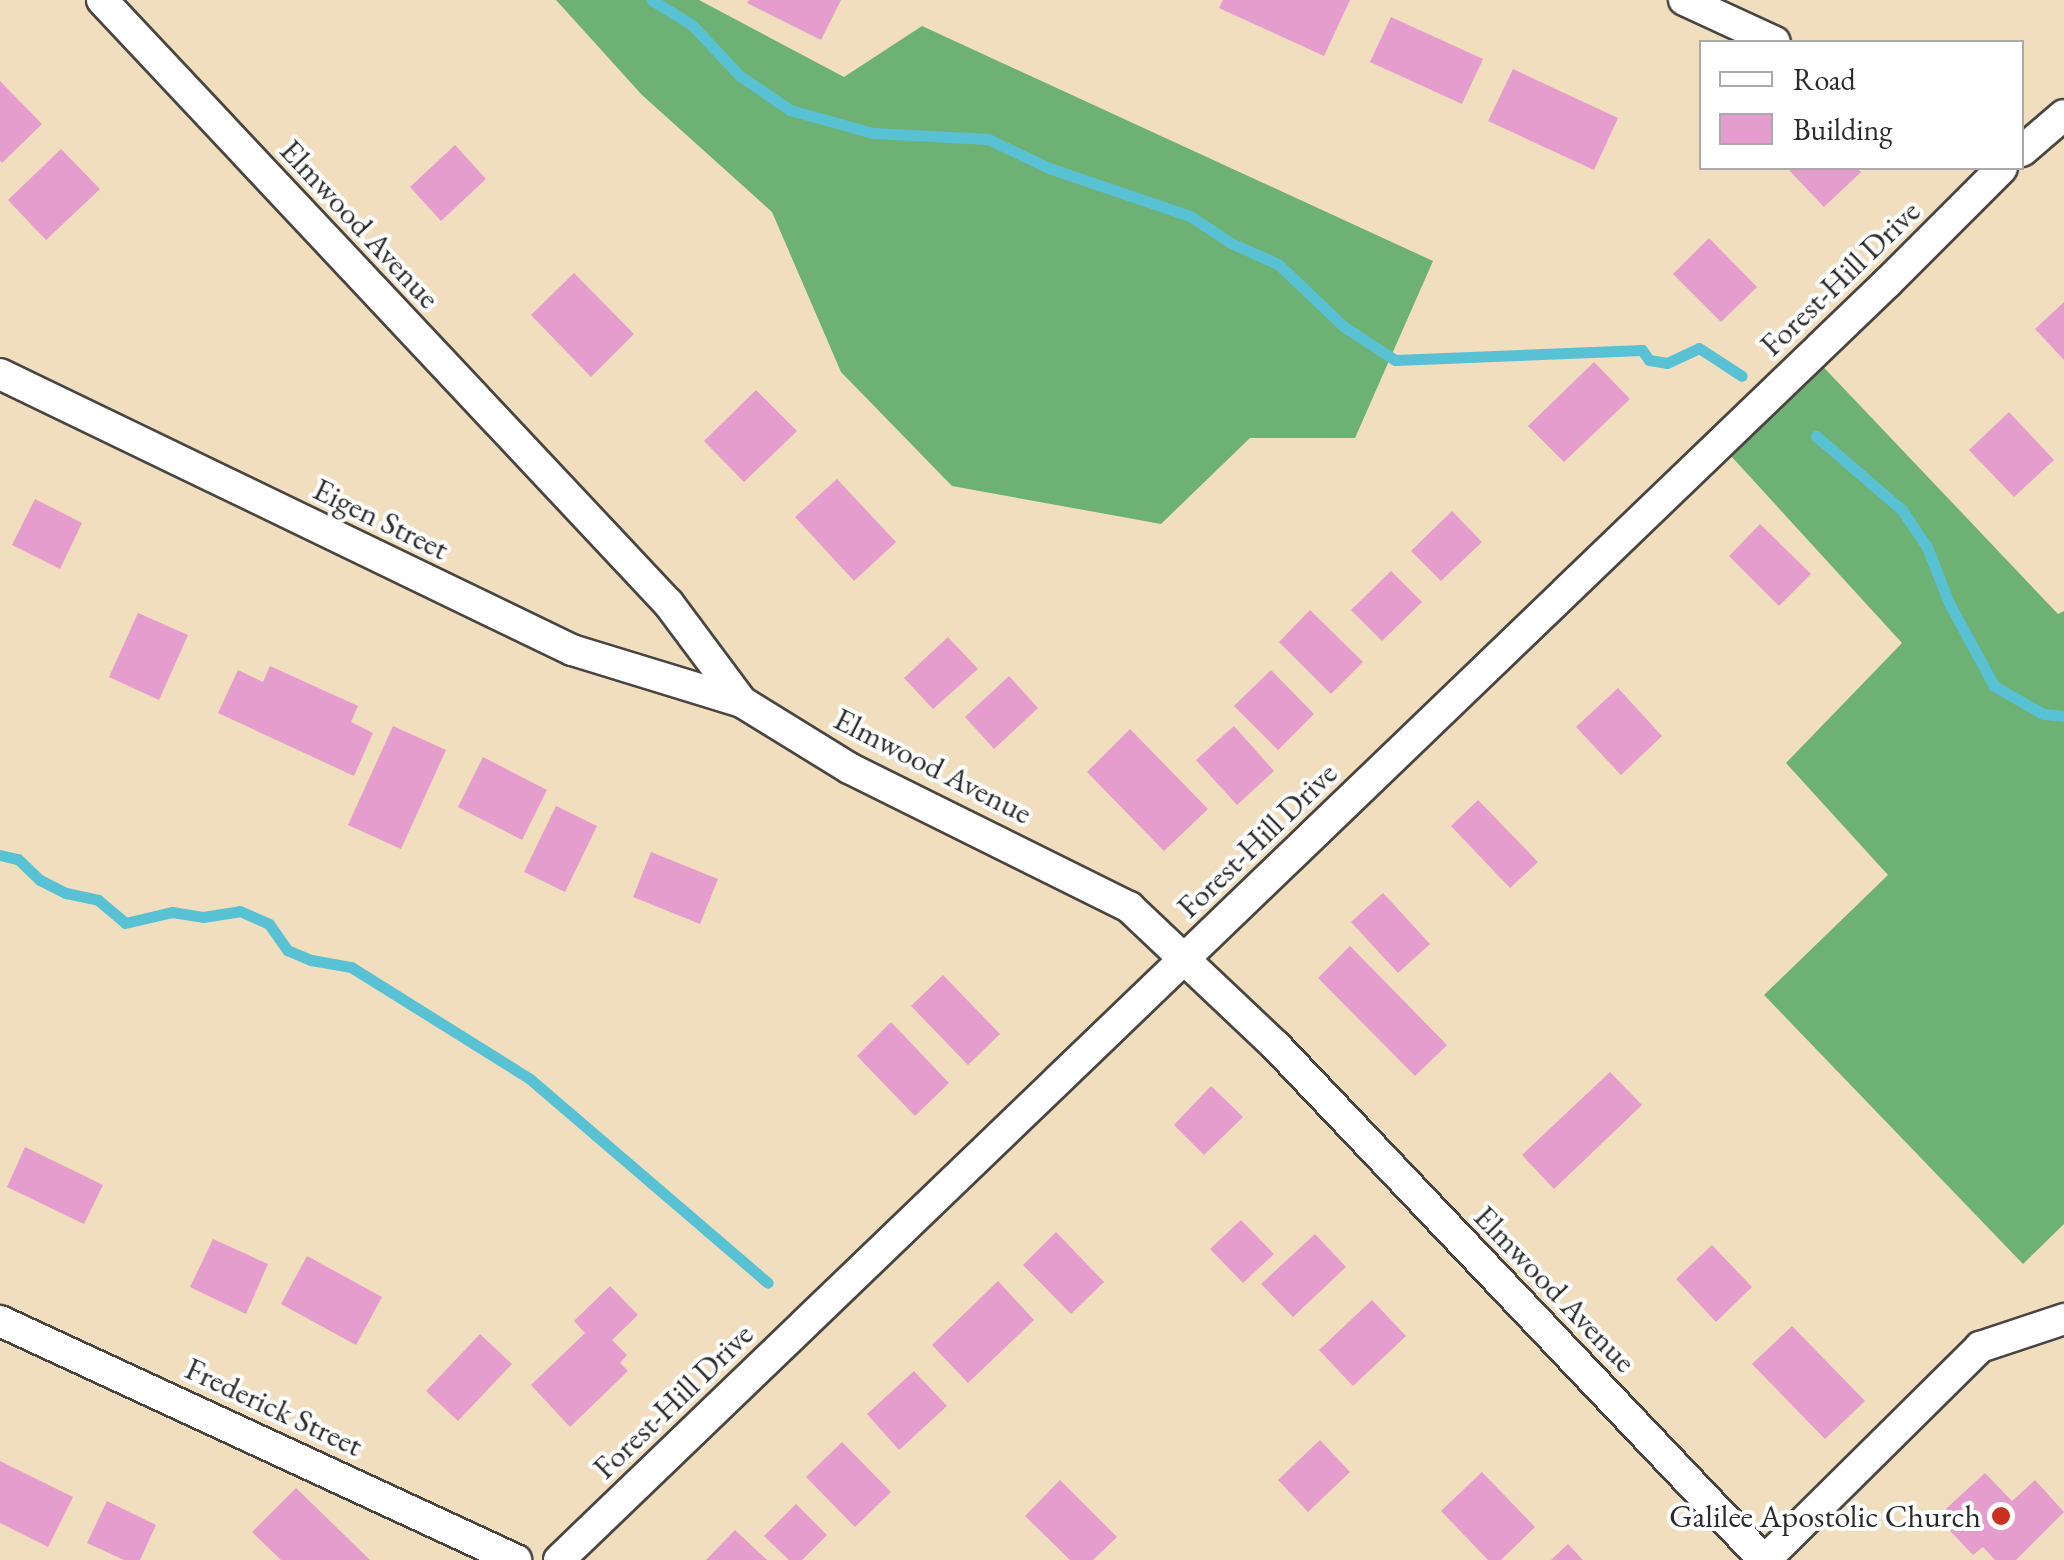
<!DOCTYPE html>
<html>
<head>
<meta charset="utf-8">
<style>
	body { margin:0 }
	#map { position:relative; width:2064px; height:1560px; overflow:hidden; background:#f1debf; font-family:"EB Garamond",serif }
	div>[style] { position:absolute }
	.forest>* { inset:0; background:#6eb175 }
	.stream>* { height:11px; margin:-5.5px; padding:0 5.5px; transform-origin:5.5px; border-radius:5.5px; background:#58c2d4 }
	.building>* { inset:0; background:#e59dcd }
	.roads { filter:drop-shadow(2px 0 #494641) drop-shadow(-2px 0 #494641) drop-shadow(0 2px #494641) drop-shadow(0 -2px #494641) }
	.minor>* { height:30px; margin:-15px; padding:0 15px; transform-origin:15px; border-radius:15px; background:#fff }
	.dots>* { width:28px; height:28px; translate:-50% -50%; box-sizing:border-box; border:5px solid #fff; border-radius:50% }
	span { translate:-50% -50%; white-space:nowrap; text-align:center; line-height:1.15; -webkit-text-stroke:8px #fff; paint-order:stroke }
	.street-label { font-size:32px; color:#2b2b2b }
	.poi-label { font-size:32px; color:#2b2b2b }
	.right { translate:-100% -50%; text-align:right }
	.legend { position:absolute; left:1699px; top:40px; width:325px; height:130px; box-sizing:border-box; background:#fff; border:2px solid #aaa; margin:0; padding:12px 18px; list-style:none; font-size:30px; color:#2b2b2b }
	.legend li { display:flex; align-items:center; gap:20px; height:50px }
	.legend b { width:50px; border:2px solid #aaa }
</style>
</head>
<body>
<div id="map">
	<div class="forest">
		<i style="clip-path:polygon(556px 0,699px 0,844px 77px,922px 26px,1433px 261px,1355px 438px,1250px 438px,1161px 524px,952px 486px,841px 372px,772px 212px,642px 95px)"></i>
		<i style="clip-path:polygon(1812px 355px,2058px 614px,2064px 611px,2064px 1224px,2023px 1264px,1764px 995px,1888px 875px,1786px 763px,1902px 643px,1720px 444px)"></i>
	</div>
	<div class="stream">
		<i style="left:652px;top:0;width:47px;rotate:32deg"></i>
		<i style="left:692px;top:25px;width:69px;rotate:46.8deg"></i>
		<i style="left:739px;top:75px;width:62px;rotate:34.5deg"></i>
		<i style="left:790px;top:110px;width:86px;rotate:15.5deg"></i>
		<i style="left:873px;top:133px;width:115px;rotate:3deg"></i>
		<i style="left:988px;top:139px;width:68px;rotate:25.4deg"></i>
		<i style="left:1049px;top:168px;width:149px;rotate:18.8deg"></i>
		<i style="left:1190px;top:216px;width:49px;rotate:33.4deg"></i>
		<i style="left:1231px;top:243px;width:51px;rotate:24.1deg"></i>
		<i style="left:1278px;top:264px;width:90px;rotate:43.6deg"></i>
		<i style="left:1343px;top:326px;width:62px;rotate:33.2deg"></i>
		<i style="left:1395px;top:360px;width:247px;rotate:-2.3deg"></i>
		<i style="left:1642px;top:350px;width:12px;rotate:55deg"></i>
		<i style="left:1649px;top:360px;width:18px;rotate:9deg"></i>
		<i style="left:1667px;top:363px;width:35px;rotate:-25deg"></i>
		<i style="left:1699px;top:348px;width:51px;rotate:33.1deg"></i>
		<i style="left:1816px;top:436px;width:113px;rotate:40.7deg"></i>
		<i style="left:1902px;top:510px;width:45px;rotate:56deg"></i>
		<i style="left:1927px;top:547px;width:60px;rotate:68.6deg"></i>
		<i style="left:1949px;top:603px;width:94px;rotate:61.5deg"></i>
		<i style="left:1994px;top:686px;width:56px;rotate:29.7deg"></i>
		<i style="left:2043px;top:714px;width:21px;rotate:5deg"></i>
		<i style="left:0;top:855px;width:18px;rotate:13deg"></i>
		<i style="left:18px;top:859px;width:30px;rotate:44deg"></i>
		<i style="left:40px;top:880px;width:29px;rotate:27deg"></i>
		<i style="left:66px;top:893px;width:33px;rotate:12deg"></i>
		<i style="left:98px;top:900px;width:35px;rotate:40deg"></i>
		<i style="left:125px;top:923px;width:48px;rotate:-13.2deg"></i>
		<i style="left:172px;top:912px;width:31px;rotate:9deg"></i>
		<i style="left:203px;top:917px;width:37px;rotate:-9deg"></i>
		<i style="left:240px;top:911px;width:32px;rotate:24deg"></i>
		<i style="left:269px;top:924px;width:32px;rotate:55deg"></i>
		<i style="left:287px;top:950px;width:26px;rotate:23deg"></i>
		<i style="left:311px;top:960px;width:41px;rotate:9.9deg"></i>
		<i style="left:351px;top:967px;width:211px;rotate:32deg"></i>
		<i style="left:530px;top:1079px;width:313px;rotate:40.6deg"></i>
	</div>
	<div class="building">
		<i style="clip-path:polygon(749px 0,841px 0,821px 40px,747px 3px)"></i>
		<i style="clip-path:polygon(1223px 0,1350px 0,1324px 56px,1219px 8px)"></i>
		<i style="clip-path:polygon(1391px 17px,1483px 59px,1462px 104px,1370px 62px)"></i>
		<i style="clip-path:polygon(1513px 69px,1618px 118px,1594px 170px,1488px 121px)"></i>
		<i style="clip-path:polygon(0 81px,42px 124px,2px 163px,0 161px)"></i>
		<i style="clip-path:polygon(455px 145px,486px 179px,441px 221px,410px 187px)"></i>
		<i style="clip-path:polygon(61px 149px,100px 189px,46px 240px,8px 200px)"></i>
		<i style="clip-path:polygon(1787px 168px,1857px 168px,1861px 172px,1824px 207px)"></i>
		<i style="clip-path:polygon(1709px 238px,1757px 287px,1721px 322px,1673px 274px)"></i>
		<i style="clip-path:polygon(574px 273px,634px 334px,591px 377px,531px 315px)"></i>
		<i style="clip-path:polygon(2064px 302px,2064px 360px,2035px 329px)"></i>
		<i style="clip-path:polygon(1594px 362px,1630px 399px,1564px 462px,1528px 426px)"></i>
		<i style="clip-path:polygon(756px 390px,797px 431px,744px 482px,704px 441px)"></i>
		<i style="clip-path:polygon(2009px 412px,2054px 460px,2014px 497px,1969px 450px)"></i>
		<i style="clip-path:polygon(837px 479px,896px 542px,854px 581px,795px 517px)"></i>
		<i style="clip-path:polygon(35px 499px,82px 523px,60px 569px,12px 545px)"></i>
		<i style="clip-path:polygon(1452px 511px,1482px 542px,1441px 581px,1411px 551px)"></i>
		<i style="clip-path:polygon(1760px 524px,1811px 574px,1779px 606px,1729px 556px)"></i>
		<i style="clip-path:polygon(1391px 571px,1422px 602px,1382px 641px,1351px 610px)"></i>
		<i style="clip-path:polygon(1310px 610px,1363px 662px,1331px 694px,1279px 642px)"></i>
		<i style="clip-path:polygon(138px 613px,188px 635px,159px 700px,109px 677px)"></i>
		<i style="clip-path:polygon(948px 637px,978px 669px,933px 709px,904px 678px)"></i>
		<i style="clip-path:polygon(270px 666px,358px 706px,351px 722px,373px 733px,354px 776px,218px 713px,238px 670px,263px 682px)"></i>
		<i style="clip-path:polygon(1271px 670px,1314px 714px,1278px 750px,1234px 706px)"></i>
		<i style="clip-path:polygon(1009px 676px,1038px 708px,994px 749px,965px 717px)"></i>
		<i style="clip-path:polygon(1618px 688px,1662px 736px,1621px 775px,1576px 727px)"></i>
		<i style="clip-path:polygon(393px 726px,446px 750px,401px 849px,348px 825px)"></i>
		<i style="clip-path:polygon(1234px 726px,1274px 771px,1237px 805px,1196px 760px)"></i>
		<i style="clip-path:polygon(1130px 729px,1208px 809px,1164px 851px,1087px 772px)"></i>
		<i style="clip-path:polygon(483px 757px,547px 790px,522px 840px,458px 807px)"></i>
		<i style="clip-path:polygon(1478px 800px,1538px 862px,1510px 888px,1451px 826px)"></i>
		<i style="clip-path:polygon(556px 806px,597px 826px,565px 892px,524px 872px)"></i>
		<i style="clip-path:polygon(651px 852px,718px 879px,700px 924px,633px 897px)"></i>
		<i style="clip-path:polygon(1383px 893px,1430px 944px,1398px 973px,1351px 922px)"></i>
		<i style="clip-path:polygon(1350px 946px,1447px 1045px,1415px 1076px,1318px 978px)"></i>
		<i style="clip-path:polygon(943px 975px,1000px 1034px,968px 1065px,911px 1006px)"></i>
		<i style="clip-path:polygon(891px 1022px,949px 1083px,915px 1116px,857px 1056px)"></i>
		<i style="clip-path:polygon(1610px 1072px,1642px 1105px,1554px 1189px,1522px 1155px)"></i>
		<i style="clip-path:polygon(1211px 1086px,1243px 1117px,1204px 1155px,1174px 1125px)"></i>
		<i style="clip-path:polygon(25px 1147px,103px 1185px,84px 1224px,7px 1187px)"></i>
		<i style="clip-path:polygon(1241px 1220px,1274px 1254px,1243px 1283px,1210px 1249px)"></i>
		<i style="clip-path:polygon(1056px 1232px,1104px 1282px,1071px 1314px,1023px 1265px)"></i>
		<i style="clip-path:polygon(1315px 1234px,1346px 1267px,1293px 1317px,1261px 1284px)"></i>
		<i style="clip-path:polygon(213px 1239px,268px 1264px,246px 1314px,190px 1287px)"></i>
		<i style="clip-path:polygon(1712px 1245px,1752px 1287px,1716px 1322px,1676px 1279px)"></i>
		<i style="clip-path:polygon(307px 1256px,382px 1297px,356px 1345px,281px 1304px)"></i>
		<i style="clip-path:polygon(998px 1281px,1034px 1320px,968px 1383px,932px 1345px)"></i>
		<i style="clip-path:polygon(610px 1286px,638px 1315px,612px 1340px,627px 1355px,620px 1363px,628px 1371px,570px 1427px,531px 1385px,585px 1333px,574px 1321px)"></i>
		<i style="clip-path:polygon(1372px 1300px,1406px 1336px,1353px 1386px,1319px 1350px)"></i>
		<i style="clip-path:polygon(1792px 1326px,1865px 1401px,1825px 1439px,1752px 1364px)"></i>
		<i style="clip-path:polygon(480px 1334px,512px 1364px,458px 1421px,426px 1391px)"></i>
		<i style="clip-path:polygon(914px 1371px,947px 1406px,899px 1450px,867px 1414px)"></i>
		<i style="clip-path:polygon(1320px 1440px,1350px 1472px,1308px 1512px,1278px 1480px)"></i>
		<i style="clip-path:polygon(842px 1442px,891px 1492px,855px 1527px,806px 1477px)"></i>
		<i style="clip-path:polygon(0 1461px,73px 1497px,48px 1547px,0 1523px)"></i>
		<i style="clip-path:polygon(1482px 1472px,1535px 1527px,1501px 1560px,1488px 1560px,1441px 1511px)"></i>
		<i style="clip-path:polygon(1985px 1473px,2012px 1501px,2035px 1480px,2064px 1512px,2016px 1560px,1995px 1560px,1983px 1547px,1973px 1555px,1937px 1517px)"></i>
		<i style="clip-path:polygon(1060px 1480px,1117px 1537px,1093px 1560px,1070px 1560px,1025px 1516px)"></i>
		<i style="clip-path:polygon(296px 1488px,370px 1560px,281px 1560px,252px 1532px)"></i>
		<i style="clip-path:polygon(107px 1501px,156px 1525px,140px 1560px,124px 1560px,87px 1543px)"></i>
		<i style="clip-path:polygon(796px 1504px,827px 1535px,802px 1560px,789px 1560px,764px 1536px)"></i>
		<i style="clip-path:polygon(735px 1530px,767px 1560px,706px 1560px)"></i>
		<i style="clip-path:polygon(1568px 1544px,1583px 1560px,1551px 1560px)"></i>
	</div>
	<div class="roads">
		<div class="minor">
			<i style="left:102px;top:0;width:828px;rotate:46.81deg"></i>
			<i style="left:669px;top:604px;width:122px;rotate:53.3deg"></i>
			<i style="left:742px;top:702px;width:126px;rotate:31.7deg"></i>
			<i style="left:849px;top:768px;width:313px;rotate:26.4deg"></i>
			<i style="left:1129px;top:907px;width:202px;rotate:43.4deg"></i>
			<i style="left:1276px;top:1046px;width:709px;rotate:46.49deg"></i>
			<i style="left:1684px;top:0;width:100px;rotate:24.8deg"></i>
			<i style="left:2022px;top:151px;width:55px;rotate:-40.6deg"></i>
			<i style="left:0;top:374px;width:635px;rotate:25.76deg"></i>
			<i style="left:572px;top:650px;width:178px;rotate:17deg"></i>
			<i style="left:0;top:1321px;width:569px;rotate:24.85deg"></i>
			<i style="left:559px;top:1560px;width:1844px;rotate:-43.88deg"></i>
			<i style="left:1888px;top:282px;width:161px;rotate:-45deg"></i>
			<i style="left:1765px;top:1560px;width:303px;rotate:-44.7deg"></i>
			<i style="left:1980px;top:1347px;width:89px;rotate:-18.4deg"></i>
		</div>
	</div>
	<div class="dots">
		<i style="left:2001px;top:1516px;background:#c8321e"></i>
	</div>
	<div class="street-label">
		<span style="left:360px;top:224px;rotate:47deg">Elmwood Avenue</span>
		<span style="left:1840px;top:278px;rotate:-44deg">Forest-Hill Drive</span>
		<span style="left:381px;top:519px;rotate:26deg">Eigen Street</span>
		<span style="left:933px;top:766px;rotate:27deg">Elmwood Avenue</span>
		<span style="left:1257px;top:840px;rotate:-44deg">Forest-Hill Drive</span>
		<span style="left:1555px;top:1289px;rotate:46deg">Elmwood Avenue</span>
		<span style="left:673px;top:1401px;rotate:-44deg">Forest-Hill Drive</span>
		<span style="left:274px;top:1407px;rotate:25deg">Frederick Street</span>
	</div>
	<div class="poi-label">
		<span class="right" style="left:1981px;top:1516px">Galilee Apostolic Church</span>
	</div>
	<ul class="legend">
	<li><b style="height:12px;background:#fff"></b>Road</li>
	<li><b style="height:28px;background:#e59dcd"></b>Building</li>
	</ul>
</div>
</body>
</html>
